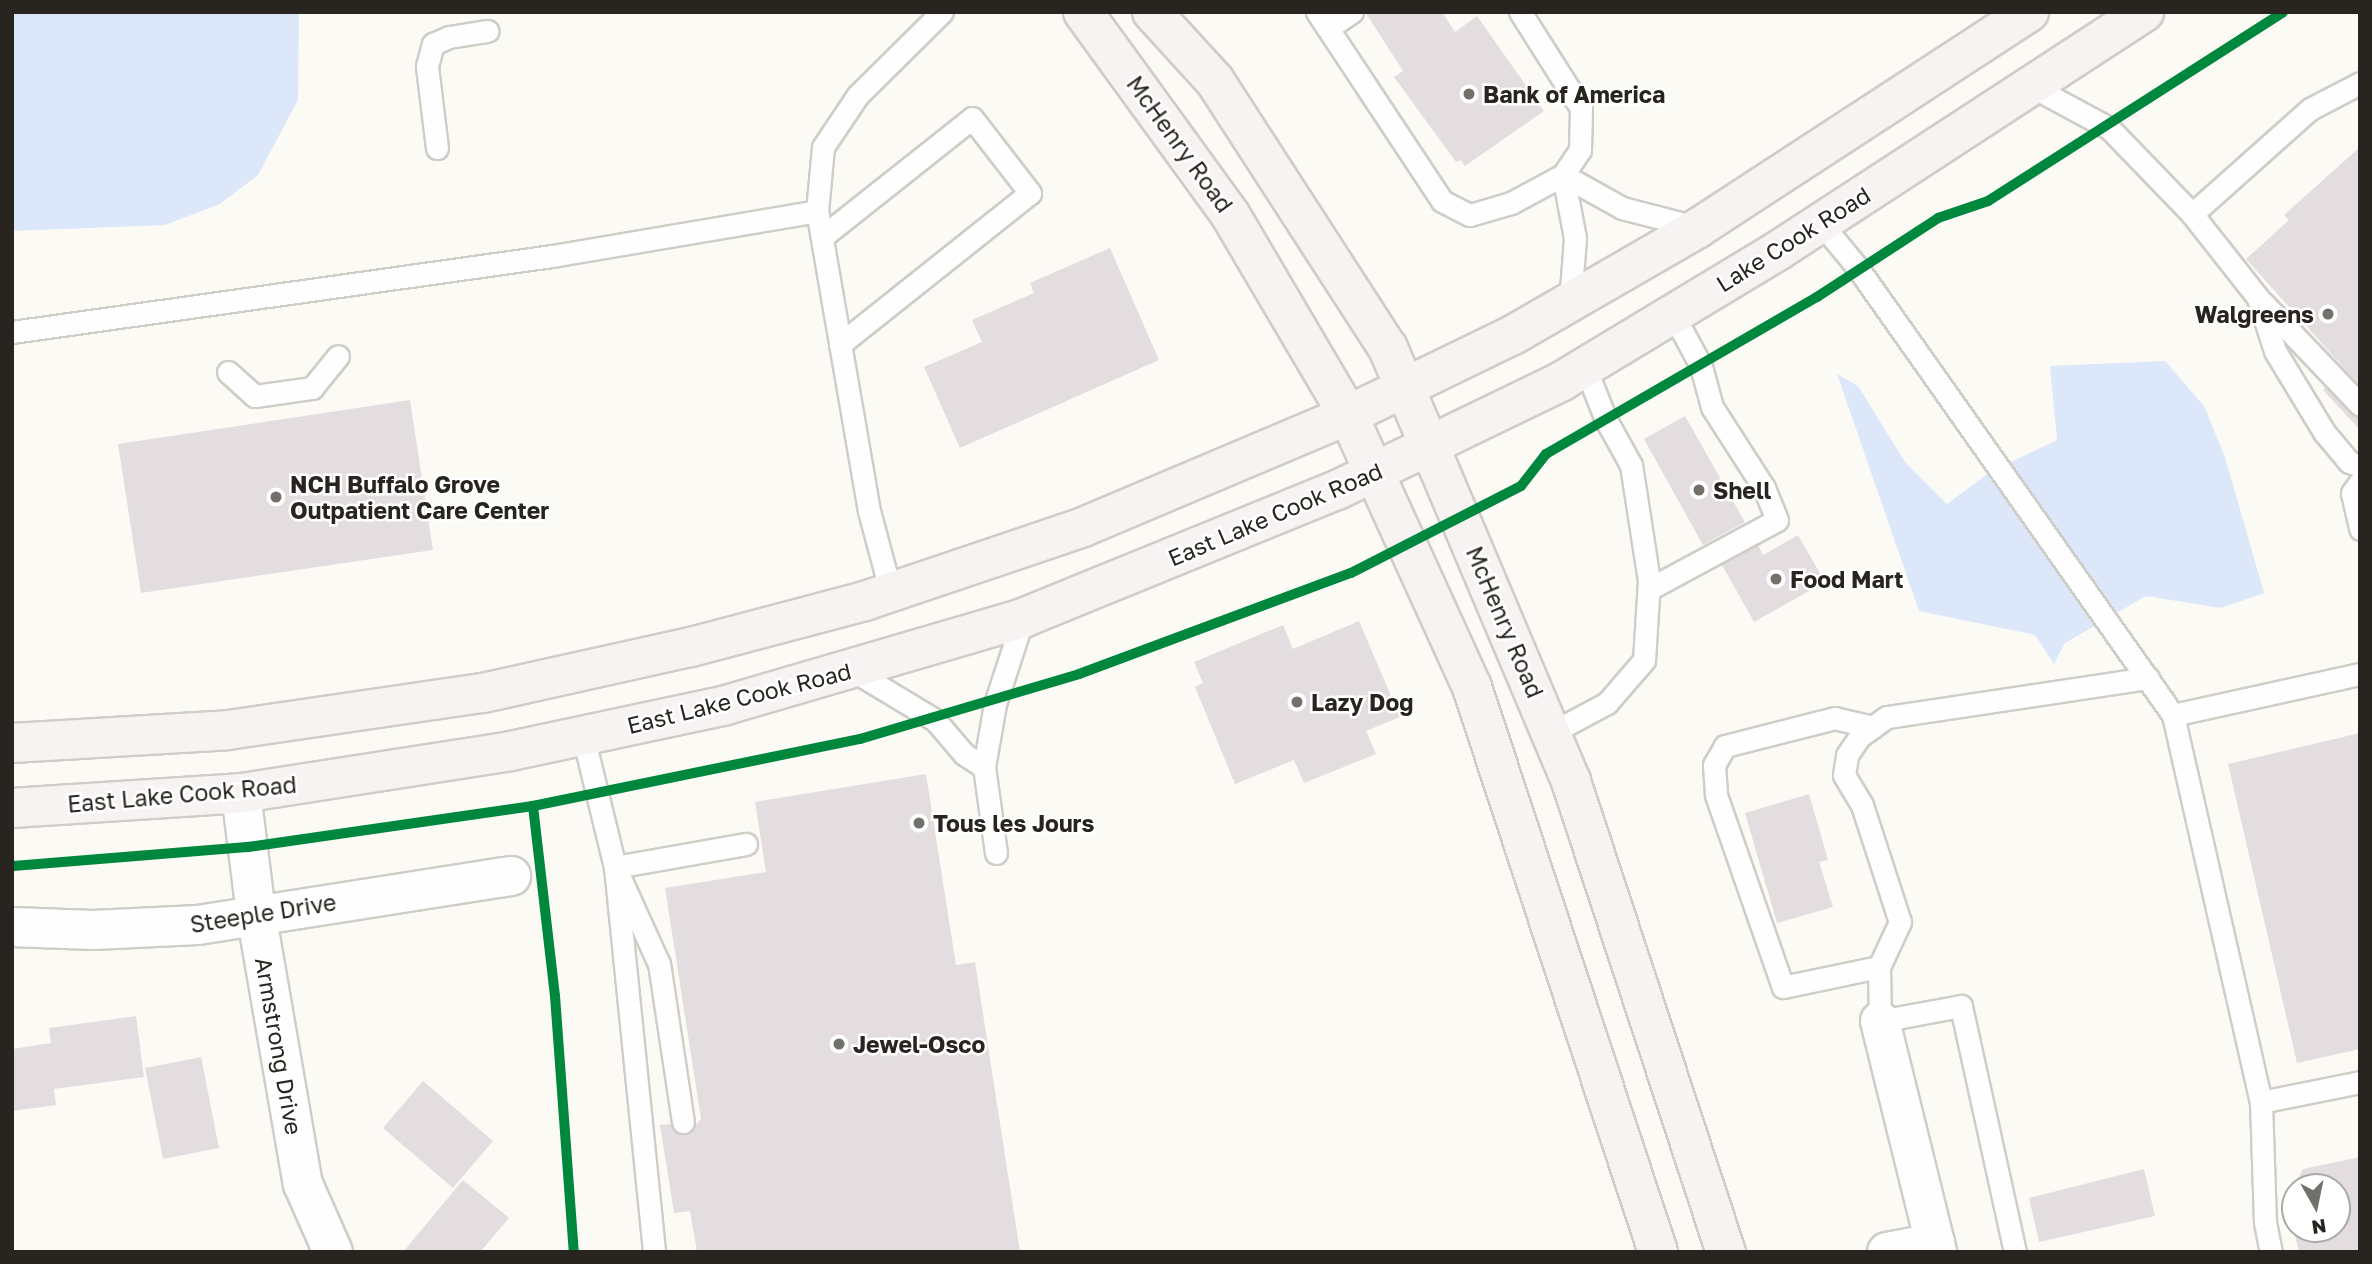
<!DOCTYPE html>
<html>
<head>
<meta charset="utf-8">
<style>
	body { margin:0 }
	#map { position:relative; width:2372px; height:1264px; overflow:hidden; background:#fbfaf5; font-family:"Golos Text",sans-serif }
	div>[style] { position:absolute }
	.water>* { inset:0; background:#dce8f9 }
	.building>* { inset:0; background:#e4dde0 }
	.roads { filter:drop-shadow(2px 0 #cfcdc8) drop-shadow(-2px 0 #cfcdc8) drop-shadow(0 2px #cfcdc8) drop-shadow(0 -2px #cfcdc8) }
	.lane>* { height:21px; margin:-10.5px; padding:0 10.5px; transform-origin:10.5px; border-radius:10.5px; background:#fefefe }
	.street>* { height:38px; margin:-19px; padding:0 19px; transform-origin:19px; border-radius:19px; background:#fefefe }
	.primary>* { height:38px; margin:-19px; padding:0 19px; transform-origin:19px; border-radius:19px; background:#f8f3f3 }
	.cycleway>* { height:10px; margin:-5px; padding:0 5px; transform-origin:5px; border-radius:5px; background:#00873e }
	.dots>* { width:19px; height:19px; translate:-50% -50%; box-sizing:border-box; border:4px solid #fff; border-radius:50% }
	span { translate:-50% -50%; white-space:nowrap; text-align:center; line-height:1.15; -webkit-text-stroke:5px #fff; paint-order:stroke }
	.poi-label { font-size:23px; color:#282520; font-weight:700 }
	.left { translate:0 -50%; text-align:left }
	.right { translate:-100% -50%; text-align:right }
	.street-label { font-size:23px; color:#282520 }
	.frame { position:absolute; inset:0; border:14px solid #282520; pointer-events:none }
	.north { position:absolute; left:2281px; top:1173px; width:70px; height:70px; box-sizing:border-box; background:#fff; border:2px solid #a9a8a6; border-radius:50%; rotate:171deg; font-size:19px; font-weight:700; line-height:28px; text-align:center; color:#282520 }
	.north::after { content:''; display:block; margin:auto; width:24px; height:32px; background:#72706b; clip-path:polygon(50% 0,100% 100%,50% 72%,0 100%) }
</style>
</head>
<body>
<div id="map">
	<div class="water">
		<i style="clip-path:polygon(12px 12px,299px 12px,298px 100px,258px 175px,220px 204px,165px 225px,12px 231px)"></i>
		<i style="clip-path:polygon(2165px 361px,2204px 406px,2225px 457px,2264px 593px,2221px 608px,2146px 596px,2065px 643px,2054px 664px,2035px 635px,1919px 611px,1837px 374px,1858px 386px,1905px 462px,1947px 504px,1990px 472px,2057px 440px,2050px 366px)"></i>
	</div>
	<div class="building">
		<i style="clip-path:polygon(1365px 12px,1442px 12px,1455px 32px,1477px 16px,1544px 111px,1465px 166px,1461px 160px,1456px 162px,1394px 77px,1403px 71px)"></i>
		<i style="clip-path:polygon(2360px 147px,2360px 386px,2246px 259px,2289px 220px,2284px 215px)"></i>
		<i style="clip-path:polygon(1110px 248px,1159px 360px,960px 448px,924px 367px,982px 342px,972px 320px,1034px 293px,1030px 283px)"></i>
		<i style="clip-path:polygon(2325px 388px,2360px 418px,2360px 430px,2323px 390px)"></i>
		<i style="clip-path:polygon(410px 400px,433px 550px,141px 593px,118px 444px)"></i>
		<i style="clip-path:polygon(1685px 416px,1745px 522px,1703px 545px,1644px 439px)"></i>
		<i style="clip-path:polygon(1798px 535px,1825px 582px,1754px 622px,1722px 565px,1758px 545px,1763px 555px)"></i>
		<i style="clip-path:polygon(1359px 621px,1400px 717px,1366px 731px,1376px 754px,1304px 783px,1294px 760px,1235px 784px,1195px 687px,1203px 683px,1194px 662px,1283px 625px,1293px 649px)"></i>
		<i style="clip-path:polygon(2360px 733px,2360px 1049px,2297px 1063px,2228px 764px)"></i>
		<i style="clip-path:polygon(926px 774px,956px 965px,975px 962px,1020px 1252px,697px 1252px,690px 1211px,674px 1213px,660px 1125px,670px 1124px,678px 1134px,686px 1135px,701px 1119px,665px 888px,766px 872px,755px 802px)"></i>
		<i style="clip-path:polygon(1809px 794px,1828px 860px,1819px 862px,1833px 907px,1777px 923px,1745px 813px)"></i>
		<i style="clip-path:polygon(136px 1016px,144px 1077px,54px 1089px,56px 1105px,12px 1111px,12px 1049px,51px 1043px,49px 1028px)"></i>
		<i style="clip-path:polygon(201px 1057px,219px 1148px,163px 1159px,145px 1068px)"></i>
		<i style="clip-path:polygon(423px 1081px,493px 1141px,453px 1188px,383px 1128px)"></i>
		<i style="clip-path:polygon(evenodd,2360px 1157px,2360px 1252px,2299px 1252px,2287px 1200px,2303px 1169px,2360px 1157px,2295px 1187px,2337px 1187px,2337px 1229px,2295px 1229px,2295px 1187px)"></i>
		<i style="clip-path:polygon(2144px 1169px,2155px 1216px,2039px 1242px,2029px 1198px)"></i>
		<i style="clip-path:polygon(463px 1180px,509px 1218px,480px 1252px,403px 1252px)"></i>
	</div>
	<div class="roads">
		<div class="lane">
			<i style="left:1317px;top:12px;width:227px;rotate:56.5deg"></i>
			<i style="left:1442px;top:201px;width:31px;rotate:27deg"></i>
			<i style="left:1470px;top:215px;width:43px;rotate:-16.3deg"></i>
			<i style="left:1511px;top:203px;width:59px;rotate:-28.3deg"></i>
			<i style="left:1563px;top:175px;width:30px;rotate:-56deg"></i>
			<i style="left:1580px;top:150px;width:42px;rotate:-88.6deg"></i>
			<i style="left:1581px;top:108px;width:114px;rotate:-122.4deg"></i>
			<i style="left:1328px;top:28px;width:29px;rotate:-34deg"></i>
			<i style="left:2360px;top:83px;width:56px;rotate:152.5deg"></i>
			<i style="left:2310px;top:109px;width:158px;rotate:138.3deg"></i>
			<i style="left:2192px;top:214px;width:107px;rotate:51.8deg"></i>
			<i style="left:2258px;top:298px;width:56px;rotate:72.2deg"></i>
			<i style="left:2275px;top:351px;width:95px;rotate:58.8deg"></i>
			<i style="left:2324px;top:432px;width:39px;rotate:50deg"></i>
			<i style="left:2349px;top:462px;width:12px;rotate:20deg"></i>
			<i style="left:2031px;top:86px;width:89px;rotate:28.3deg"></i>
			<i style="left:2109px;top:128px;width:120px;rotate:46deg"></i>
			<i style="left:437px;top:148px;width:83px;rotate:-97deg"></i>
			<i style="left:427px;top:66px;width:23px;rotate:-75deg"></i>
			<i style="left:433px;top:44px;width:17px;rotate:-24deg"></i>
			<i style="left:449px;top:37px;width:39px;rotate:-9deg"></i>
			<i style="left:1820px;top:222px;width:58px;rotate:50.6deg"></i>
			<i style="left:1857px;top:267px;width:548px;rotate:54.8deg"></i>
			<i style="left:2173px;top:715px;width:397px;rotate:77.2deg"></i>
			<i style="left:2261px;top:1102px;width:120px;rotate:88.1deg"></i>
			<i style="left:2265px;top:1222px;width:31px;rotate:79deg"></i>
			<i style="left:822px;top:237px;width:191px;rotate:-38.4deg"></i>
			<i style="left:972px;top:118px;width:95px;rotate:52.3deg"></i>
			<i style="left:1030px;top:193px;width:243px;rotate:141.5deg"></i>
			<i style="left:2262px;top:302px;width:142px;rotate:46.4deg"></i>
			<i style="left:1570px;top:303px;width:65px;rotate:-85.6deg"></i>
			<i style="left:1575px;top:238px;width:64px;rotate:-100.8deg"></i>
			<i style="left:1563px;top:175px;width:68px;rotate:29.2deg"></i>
			<i style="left:1622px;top:208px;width:76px;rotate:14.4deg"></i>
			<i style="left:12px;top:332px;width:545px;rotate:-8.01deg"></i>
			<i style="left:552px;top:256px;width:269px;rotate:-9.6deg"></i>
			<i style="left:228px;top:372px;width:36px;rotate:42deg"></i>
			<i style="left:255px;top:396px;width:58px;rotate:-8deg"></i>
			<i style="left:312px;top:388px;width:41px;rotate:-50.9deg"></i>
			<i style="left:2360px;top:482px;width:14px;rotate:126deg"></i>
			<i style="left:2352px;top:493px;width:37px;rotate:77deg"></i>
			<i style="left:1649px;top:589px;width:145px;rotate:-28.3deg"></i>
			<i style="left:1777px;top:520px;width:35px;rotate:-112deg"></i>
			<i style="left:1764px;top:488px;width:96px;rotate:-122.7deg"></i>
			<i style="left:1712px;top:407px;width:42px;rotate:-105deg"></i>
			<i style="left:1701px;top:366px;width:59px;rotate:-118.3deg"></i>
			<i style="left:891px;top:593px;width:85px;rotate:-105deg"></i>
			<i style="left:869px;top:511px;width:304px;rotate:-99.8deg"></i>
			<i style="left:817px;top:211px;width:64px;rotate:-84.6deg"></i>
			<i style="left:823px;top:147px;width:63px;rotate:-56.1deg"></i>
			<i style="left:858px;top:95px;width:118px;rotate:-44.7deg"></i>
			<i style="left:852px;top:670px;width:97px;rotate:31.1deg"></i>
			<i style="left:935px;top:720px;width:45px;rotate:49.5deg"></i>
			<i style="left:964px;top:754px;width:24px;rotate:33deg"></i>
			<i style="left:2173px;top:715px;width:191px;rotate:-12.4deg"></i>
			<i style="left:1873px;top:727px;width:39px;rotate:-167deg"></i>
			<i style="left:1835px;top:718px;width:114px;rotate:165.7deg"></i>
			<i style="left:1725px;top:746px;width:22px;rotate:120deg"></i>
			<i style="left:1714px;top:765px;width:30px;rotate:86deg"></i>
			<i style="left:1716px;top:795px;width:203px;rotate:70.8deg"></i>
			<i style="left:1783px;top:987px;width:98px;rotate:-11.8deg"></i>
			<i style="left:1551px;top:733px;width:64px;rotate:-28.2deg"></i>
			<i style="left:1607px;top:703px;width:57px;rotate:-49.3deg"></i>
			<i style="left:1644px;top:660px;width:79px;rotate:-86.4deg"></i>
			<i style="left:1649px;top:581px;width:117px;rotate:-98.8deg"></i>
			<i style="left:1631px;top:465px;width:51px;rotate:-119.1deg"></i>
			<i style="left:1606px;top:420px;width:57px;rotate:-111.6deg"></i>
			<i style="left:583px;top:736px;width:135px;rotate:76.3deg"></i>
			<i style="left:615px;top:867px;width:387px;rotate:84.2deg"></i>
			<i style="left:996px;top:853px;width:87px;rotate:-97.9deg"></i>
			<i style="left:984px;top:767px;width:64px;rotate:-80.1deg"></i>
			<i style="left:995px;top:704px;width:90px;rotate:-72deg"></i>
			<i style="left:2261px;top:1102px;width:101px;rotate:-11.4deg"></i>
			<i style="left:683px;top:1122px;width:160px;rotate:-98.6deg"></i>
			<i style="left:659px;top:964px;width:107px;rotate:-114.4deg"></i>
			<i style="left:615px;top:867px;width:133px;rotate:-10deg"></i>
			<i style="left:2015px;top:1252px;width:252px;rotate:-102.4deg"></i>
			<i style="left:1961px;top:1006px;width:82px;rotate:169.5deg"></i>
			<i style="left:1880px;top:1021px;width:54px;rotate:-91.1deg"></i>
			<i style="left:1879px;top:967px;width:50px;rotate:-65deg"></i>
			<i style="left:1900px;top:922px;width:123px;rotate:-108deg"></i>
			<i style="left:1862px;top:805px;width:35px;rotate:-121deg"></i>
			<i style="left:1844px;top:775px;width:20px;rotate:-81deg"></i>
			<i style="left:1847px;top:755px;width:22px;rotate:-56deg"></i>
			<i style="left:1859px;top:737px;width:34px;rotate:-36deg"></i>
			<i style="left:1887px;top:717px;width:264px;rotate:-8.5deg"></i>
		</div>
		<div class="street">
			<i style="left:241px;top:793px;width:121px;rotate:82.9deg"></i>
			<i style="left:256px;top:913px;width:275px;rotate:80.2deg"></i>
			<i style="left:303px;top:1184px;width:74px;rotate:66.2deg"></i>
			<i style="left:12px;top:927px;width:81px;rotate:2.1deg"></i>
			<i style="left:93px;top:930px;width:105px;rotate:-2.7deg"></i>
			<i style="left:198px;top:925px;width:317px;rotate:-8.9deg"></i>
			<i style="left:1880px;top:1021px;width:238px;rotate:76.1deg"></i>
			<i style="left:1887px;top:1252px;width:49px;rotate:-10.6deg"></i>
		</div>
		<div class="primary">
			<i style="left:1083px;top:12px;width:252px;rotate:54deg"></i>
			<i style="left:1231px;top:216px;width:231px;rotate:59.5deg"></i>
			<i style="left:1348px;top:415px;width:299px;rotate:65.5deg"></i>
			<i style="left:1472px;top:687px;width:595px;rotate:71.78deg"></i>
			<i style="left:1152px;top:12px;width:93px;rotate:47.6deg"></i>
			<i style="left:1215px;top:81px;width:318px;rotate:57.1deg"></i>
			<i style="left:1388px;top:348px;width:470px;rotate:67.1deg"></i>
			<i style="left:1571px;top:781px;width:496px;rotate:71.8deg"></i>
			<i style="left:12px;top:743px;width:216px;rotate:-3.4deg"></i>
			<i style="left:228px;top:730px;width:258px;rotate:-8.3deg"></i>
			<i style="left:483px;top:693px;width:213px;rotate:-12.5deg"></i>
			<i style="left:691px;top:647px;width:180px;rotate:-14.8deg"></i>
			<i style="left:865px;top:601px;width:230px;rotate:-18.7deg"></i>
			<i style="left:1083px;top:527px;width:288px;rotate:-22.9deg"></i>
			<i style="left:1348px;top:415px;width:183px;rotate:-25.9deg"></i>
			<i style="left:1513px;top:335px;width:214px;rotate:-30deg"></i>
			<i style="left:1698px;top:228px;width:395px;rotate:-33.1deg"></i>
			<i style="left:12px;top:808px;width:229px;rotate:-3.7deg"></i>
			<i style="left:241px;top:793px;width:273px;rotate:-8.8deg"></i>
			<i style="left:511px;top:751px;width:217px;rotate:-12deg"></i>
			<i style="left:723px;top:706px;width:313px;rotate:-16.3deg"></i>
			<i style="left:1023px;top:618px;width:339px;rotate:-22.2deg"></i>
			<i style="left:1337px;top:490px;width:250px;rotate:-25.8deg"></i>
			<i style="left:1562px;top:381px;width:253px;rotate:-31.1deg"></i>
			<i style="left:1779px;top:250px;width:436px;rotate:-33.1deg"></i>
		</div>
	</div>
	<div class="cycleway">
		<i style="left:533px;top:806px;width:191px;rotate:83.4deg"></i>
		<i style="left:555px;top:996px;width:257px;rotate:85.8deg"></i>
		<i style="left:12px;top:866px;width:237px;rotate:-4.6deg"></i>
		<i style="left:248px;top:847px;width:288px;rotate:-8.2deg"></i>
		<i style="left:533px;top:806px;width:334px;rotate:-11.6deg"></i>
		<i style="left:860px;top:739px;width:228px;rotate:-16.5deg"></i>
		<i style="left:1079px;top:674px;width:290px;rotate:-20.4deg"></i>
		<i style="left:1351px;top:573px;width:191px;rotate:-27.1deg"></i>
		<i style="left:1521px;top:486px;width:41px;rotate:-52deg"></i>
		<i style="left:1546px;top:454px;width:313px;rotate:-30.1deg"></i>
		<i style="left:1817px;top:297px;width:145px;rotate:-33.1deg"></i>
		<i style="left:1938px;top:218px;width:53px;rotate:-18.8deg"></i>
		<i style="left:1988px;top:201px;width:350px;rotate:-32.6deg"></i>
	</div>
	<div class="dots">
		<i style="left:1469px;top:94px;background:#72706b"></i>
		<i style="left:2328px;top:314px;background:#72706b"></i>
		<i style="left:1699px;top:490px;background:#72706b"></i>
		<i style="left:276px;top:497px;background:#72706b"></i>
		<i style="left:1776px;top:579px;background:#72706b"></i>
		<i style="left:1297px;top:702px;background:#72706b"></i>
		<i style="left:919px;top:823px;background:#72706b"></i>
		<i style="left:839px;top:1044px;background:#72706b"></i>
	</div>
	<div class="poi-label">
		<span class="left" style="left:1483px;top:94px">Bank of America</span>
		<span class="right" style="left:2314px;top:314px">Walgreens</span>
		<span class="left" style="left:290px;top:497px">NCH Buffalo Grove<br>Outpatient Care Center</span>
		<span class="left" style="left:1713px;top:490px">Shell</span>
		<span class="left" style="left:1790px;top:579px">Food Mart</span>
		<span class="left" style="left:1311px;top:702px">Lazy Dog</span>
		<span class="left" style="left:933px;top:823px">Tous les Jours</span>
		<span class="left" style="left:853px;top:1044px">Jewel-Osco</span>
	</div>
	<div class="street-label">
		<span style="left:1180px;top:144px;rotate:54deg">McHenry Road</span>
		<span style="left:1793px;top:239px;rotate:-32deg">Lake Cook Road</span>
		<span style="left:1275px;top:514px;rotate:-23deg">East Lake Cook Road</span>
		<span style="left:1505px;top:622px;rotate:67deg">McHenry Road</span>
		<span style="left:739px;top:698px;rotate:-14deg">East Lake Cook Road</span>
		<span style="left:182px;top:794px;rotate:-5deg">East Lake Cook Road</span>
		<span style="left:263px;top:913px;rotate:-9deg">Steeple Drive</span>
		<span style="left:279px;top:1046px;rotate:80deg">Armstrong Drive</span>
	</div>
	<div class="frame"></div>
	<div class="north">N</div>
</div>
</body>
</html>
